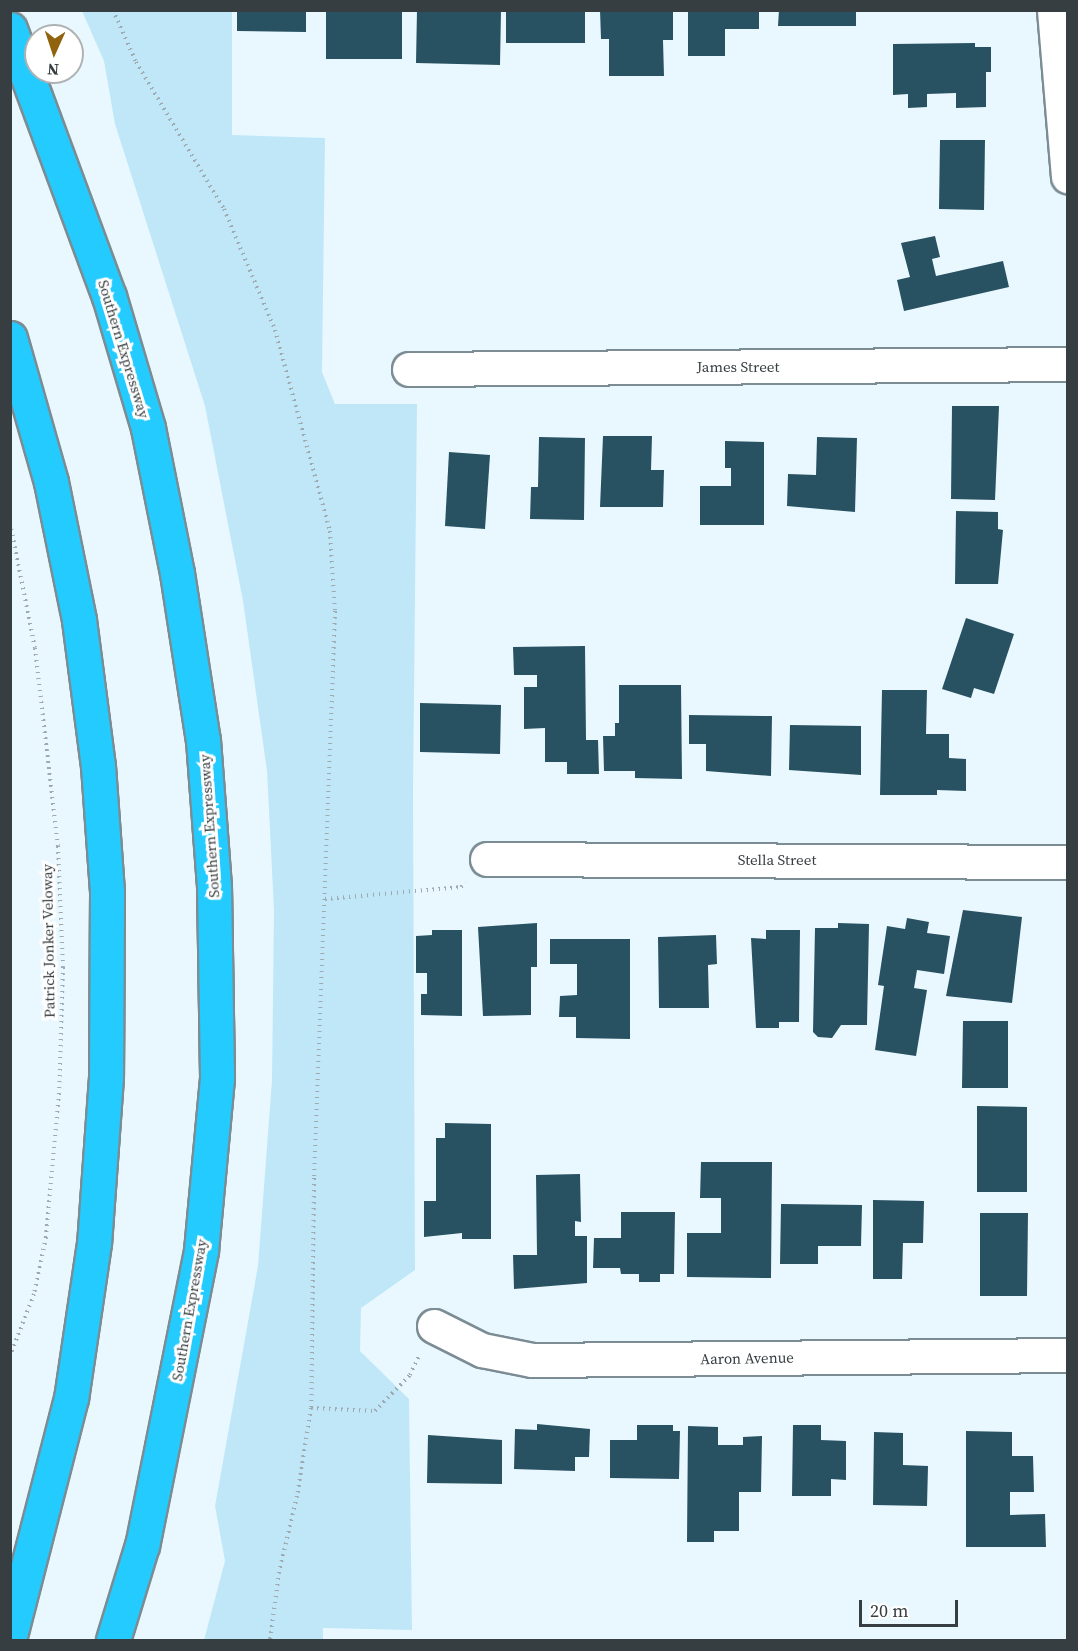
<!DOCTYPE html>
<html>
<head>
<meta charset="utf-8">
<style>
	body { margin:0 }
	#map { position:relative; width:1078px; height:1651px; overflow:hidden; background:#e9f8ff; font-family:"Source Serif 4",serif }
	div>[style] { position:absolute }
	.green>* { inset:0; background:#c0e7f8 }
	.building>* { inset:0; background:#285161 }
	.path>* { height:4px; margin-top:-2px; transform-origin:0; background:repeating-linear-gradient(90deg,#9faab0 0 1.5px,transparent 0 6px) }
	.roads { filter:drop-shadow(2px 0 #7b8c94) drop-shadow(-2px 0 #7b8c94) drop-shadow(0 2px #7b8c94) drop-shadow(0 -2px #7b8c94) }
	.minor>* { height:33px; margin:-16.5px; padding:0 16.5px; transform-origin:16.5px; border-radius:16.5px; background:#fff }
	.highway>* { height:33px; margin:-16.5px; padding:0 16.5px; transform-origin:16.5px; border-radius:16.5px; background:#24cbfe }
	span { translate:-50% -50%; white-space:nowrap; text-align:center; line-height:1.15; -webkit-text-stroke:6px #fff; paint-order:stroke }
	.street-label { font-size:15px; color:#373e41 }
	.frame { position:absolute; inset:0; border:12px solid #373e41; pointer-events:none }
	.north { position:absolute; left:24px; top:24px; width:60px; height:60px; box-sizing:border-box; background:#fff; border:2px solid #afb2b3; border-radius:50%; rotate:183deg; font-size:16px; font-weight:700; line-height:24px; text-align:center; color:#373e41 }
	.north::after { content:''; display:block; margin:auto; width:21px; height:27px; background:#91630f; clip-path:polygon(50% 0,100% 100%,50% 72%,0 100%) }
	.scale { position:absolute; left:859px; top:1600px; width:99px; height:27px; box-sizing:border-box; border:3px solid #373e41; border-top:0; padding-left:8px; font-size:18px; line-height:21px; white-space:nowrap; color:#373e41; -webkit-text-stroke:4px #fff; paint-order:stroke }
</style>
</head>
<body>
<div id="map">
	<div class="green">
		<i style="clip-path:polygon(82px 11px,232px 11px,232px 135px,325px 138px,322px 372px,335px 404px,417px 404px,413px 793px,415px 1270px,361px 1308px,360px 1351px,409px 1399px,412px 1630px,323px 1628px,323px 1640px,204px 1640px,225px 1561px,215px 1506px,258px 1266px,272px 1080px,274px 910px,267px 771px,243px 601px,205px 406px,115px 124px,104px 61px)"></i>
	</div>
	<div class="building">
		<i style="clip-path:polygon(237px 10px,306px 10px,306px 32px,237px 31px)"></i>
		<i style="clip-path:polygon(326px 10px,402px 10px,402px 59px,326px 59px)"></i>
		<i style="clip-path:polygon(417px 10px,501px 10px,500px 65px,416px 63px)"></i>
		<i style="clip-path:polygon(506px 10px,585px 10px,585px 43px,506px 43px)"></i>
		<i style="clip-path:polygon(600px 10px,673px 10px,673px 40px,663px 40px,664px 76px,609px 76px,609px 39px,601px 39px)"></i>
		<i style="clip-path:polygon(688px 10px,759px 10px,759px 29px,725px 29px,725px 56px,688px 56px)"></i>
		<i style="clip-path:polygon(779px 10px,856px 10px,856px 26px,778px 26px)"></i>
		<i style="clip-path:polygon(975px 43px,975px 47px,991px 47px,991px 72px,986px 72px,986px 107px,956px 108px,956px 93px,927px 94px,927px 107px,908px 108px,908px 94px,893px 95px,893px 44px)"></i>
		<i style="clip-path:polygon(940px 140px,985px 140px,984px 210px,939px 209px)"></i>
		<i style="clip-path:polygon(935px 236px,940px 257px,932px 259px,936px 276px,1003px 261px,1009px 287px,904px 311px,897px 280px,910px 277px,901px 243px)"></i>
		<i style="clip-path:polygon(952px 406px,999px 406px,995px 500px,951px 499px)"></i>
		<i style="clip-path:polygon(603px 436px,652px 436px,651px 470px,664px 470px,663px 507px,600px 507px)"></i>
		<i style="clip-path:polygon(539px 437px,585px 438px,584px 520px,530px 519px,531px 487px,538px 487px)"></i>
		<i style="clip-path:polygon(817px 437px,857px 438px,855px 512px,787px 506px,788px 474px,816px 475px)"></i>
		<i style="clip-path:polygon(725px 441px,764px 442px,764px 525px,700px 525px,700px 486px,731px 486px,731px 468px,725px 468px)"></i>
		<i style="clip-path:polygon(449px 452px,490px 455px,485px 529px,445px 526px)"></i>
		<i style="clip-path:polygon(956px 511px,998px 512px,998px 529px,1003px 530px,998px 584px,955px 584px)"></i>
		<i style="clip-path:polygon(966px 618px,1014px 634px,994px 694px,974px 688px,971px 698px,942px 689px)"></i>
		<i style="clip-path:polygon(585px 646px,586px 740px,598px 740px,599px 774px,567px 774px,567px 762px,545px 762px,545px 728px,524px 729px,524px 687px,537px 687px,537px 675px,514px 675px,513px 647px)"></i>
		<i style="clip-path:polygon(619px 685px,681px 685px,682px 779px,635px 778px,635px 771px,604px 771px,603px 736px,615px 736px,615px 723px,619px 723px)"></i>
		<i style="clip-path:polygon(882px 690px,927px 690px,926px 734px,949px 734px,949px 758px,966px 759px,966px 791px,937px 790px,937px 795px,880px 795px)"></i>
		<i style="clip-path:polygon(420px 703px,501px 705px,500px 754px,420px 752px)"></i>
		<i style="clip-path:polygon(689px 715px,772px 716px,771px 776px,706px 771px,706px 744px,689px 744px)"></i>
		<i style="clip-path:polygon(790px 725px,861px 726px,861px 775px,789px 770px)"></i>
		<i style="clip-path:polygon(963px 910px,1022px 917px,1012px 1003px,946px 996px)"></i>
		<i style="clip-path:polygon(907px 918px,929px 922px,927px 933px,950px 936px,944px 974px,917px 970px,914px 988px,927px 990px,916px 1056px,875px 1050px,884px 986px,878px 985px,887px 926px,905px 929px)"></i>
		<i style="clip-path:polygon(537px 923px,537px 967px,531px 967px,531px 1015px,483px 1016px,478px 927px)"></i>
		<i style="clip-path:polygon(838px 923px,869px 924px,867px 1025px,841px 1025px,832px 1038px,818px 1037px,813px 1032px,815px 928px,838px 928px)"></i>
		<i style="clip-path:polygon(432px 930px,462px 930px,462px 1016px,421px 1015px,421px 994px,427px 994px,427px 973px,416px 973px,416px 936px,432px 935px)"></i>
		<i style="clip-path:polygon(766px 930px,800px 930px,799px 1022px,779px 1022px,779px 1028px,756px 1028px,751px 938px,766px 939px)"></i>
		<i style="clip-path:polygon(716px 935px,717px 964px,708px 965px,709px 1008px,659px 1008px,658px 937px)"></i>
		<i style="clip-path:polygon(550px 939px,630px 939px,630px 1039px,576px 1038px,576px 1017px,559px 1017px,560px 996px,577px 995px,577px 964px,550px 964px)"></i>
		<i style="clip-path:polygon(963px 1021px,1008px 1021px,1008px 1088px,962px 1088px)"></i>
		<i style="clip-path:polygon(977px 1106px,1027px 1107px,1027px 1192px,977px 1192px)"></i>
		<i style="clip-path:polygon(445px 1123px,491px 1124px,491px 1239px,462px 1239px,462px 1233px,424px 1237px,424px 1201px,436px 1201px,436px 1138px,445px 1138px)"></i>
		<i style="clip-path:polygon(701px 1162px,772px 1162px,771px 1278px,687px 1277px,687px 1233px,721px 1233px,721px 1198px,700px 1198px)"></i>
		<i style="clip-path:polygon(580px 1174px,581px 1222px,575px 1221px,575px 1236px,587px 1236px,587px 1283px,514px 1289px,513px 1255px,537px 1255px,536px 1175px)"></i>
		<i style="clip-path:polygon(873px 1200px,924px 1201px,923px 1243px,903px 1243px,902px 1279px,873px 1279px)"></i>
		<i style="clip-path:polygon(781px 1204px,862px 1205px,861px 1246px,818px 1246px,818px 1264px,780px 1264px)"></i>
		<i style="clip-path:polygon(621px 1212px,675px 1212px,674px 1274px,660px 1274px,660px 1282px,639px 1282px,639px 1274px,621px 1274px,620px 1268px,593px 1268px,594px 1238px,621px 1238px)"></i>
		<i style="clip-path:polygon(980px 1213px,1028px 1213px,1027px 1296px,980px 1296px)"></i>
		<i style="clip-path:polygon(537px 1424px,590px 1429px,589px 1457px,575px 1457px,575px 1471px,514px 1469px,515px 1429px,537px 1430px)"></i>
		<i style="clip-path:polygon(637px 1425px,673px 1425px,673px 1431px,680px 1431px,679px 1479px,610px 1478px,610px 1440px,637px 1440px)"></i>
		<i style="clip-path:polygon(793px 1425px,821px 1425px,821px 1440px,846px 1441px,846px 1480px,831px 1479px,831px 1496px,792px 1496px)"></i>
		<i style="clip-path:polygon(688px 1426px,718px 1427px,718px 1445px,743px 1445px,743px 1437px,762px 1436px,761px 1492px,739px 1492px,739px 1531px,714px 1531px,714px 1542px,687px 1542px)"></i>
		<i style="clip-path:polygon(966px 1431px,1012px 1432px,1012px 1456px,1033px 1456px,1034px 1492px,1010px 1492px,1010px 1515px,1045px 1514px,1046px 1547px,966px 1547px)"></i>
		<i style="clip-path:polygon(874px 1432px,903px 1433px,903px 1465px,928px 1466px,927px 1506px,873px 1505px)"></i>
		<i style="clip-path:polygon(428px 1435px,502px 1440px,502px 1484px,427px 1483px)"></i>
	</div>
	<div class="path">
		<i style="left:113px;top:10px;width:57px;rotate:66.1deg"></i>
		<i style="left:136px;top:62px;width:171px;rotate:59.1deg"></i>
		<i style="left:224px;top:209px;width:131px;rotate:67.1deg"></i>
		<i style="left:275px;top:330px;width:208px;rotate:74.7deg"></i>
		<i style="left:330px;top:531px;width:80px;rotate:86.4deg"></i>
		<i style="left:335px;top:611px;width:567px;rotate:92.12deg"></i>
		<i style="left:314px;top:1178px;width:230px;rotate:90.7deg"></i>
		<i style="left:311px;top:1408px;width:89px;rotate:99deg"></i>
		<i style="left:297px;top:1496px;width:78px;rotate:103.3deg"></i>
		<i style="left:279px;top:1572px;width:69px;rotate:97.5deg"></i>
		<i style="left:10px;top:523px;width:127px;rotate:78.7deg"></i>
		<i style="left:35px;top:648px;width:199px;rotate:83.4deg"></i>
		<i style="left:58px;top:846px;width:121px;rotate:87.6deg"></i>
		<i style="left:63px;top:967px;width:126px;rotate:91.8deg"></i>
		<i style="left:59px;top:1093px;width:145px;rotate:95.2deg"></i>
		<i style="left:46px;top:1237px;width:58px;rotate:101.9deg"></i>
		<i style="left:34px;top:1294px;width:66px;rotate:111.2deg"></i>
		<i style="left:325px;top:899px;width:137px;rotate:-5deg"></i>
		<i style="left:461px;top:887px;width:6px;rotate:-51deg"></i>
		<i style="left:311px;top:1408px;width:64px;rotate:2.7deg"></i>
		<i style="left:375px;top:1411px;width:50px;rotate:-45.8deg"></i>
		<i style="left:410px;top:1375px;width:23px;rotate:-65deg"></i>
	</div>
	<div class="roads">
		<div class="minor">
			<i style="left:1054px;top:10px;width:167px;rotate:85.2deg"></i>
			<i style="left:409px;top:369px;width:659px;rotate:-0.43deg"></i>
			<i style="left:487px;top:859px;width:581px;rotate:0.3deg"></i>
			<i style="left:434px;top:1326px;width:54px;rotate:26.6deg"></i>
			<i style="left:482px;top:1350px;width:51px;rotate:11.3deg"></i>
			<i style="left:532px;top:1360px;width:536px;rotate:-0.53deg"></i>
		</div>
		<div class="highway">
			<i style="left:10px;top:29px;width:285px;rotate:69.7deg"></i>
			<i style="left:109px;top:296px;width:138px;rotate:73.5deg"></i>
			<i style="left:148px;top:428px;width:148px;rotate:78.7deg"></i>
			<i style="left:177px;top:573px;width:169px;rotate:81.2deg"></i>
			<i style="left:203px;top:740px;width:145px;rotate:85.7deg"></i>
			<i style="left:214px;top:885px;width:193px;rotate:89.1deg"></i>
			<i style="left:217px;top:1078px;width:174px;rotate:95.3deg"></i>
			<i style="left:201px;top:1251px;width:300px;rotate:101.3deg"></i>
			<i style="left:142px;top:1545px;width:99px;rotate:107deg"></i>
			<i style="left:10px;top:338px;width:150px;rotate:74.1deg"></i>
			<i style="left:51px;top:482px;width:141px;rotate:78.5deg"></i>
			<i style="left:79px;top:620px;width:147px;rotate:82.6deg"></i>
			<i style="left:98px;top:766px;width:127px;rotate:85.9deg"></i>
			<i style="left:107px;top:893px;width:184px;rotate:90.3deg"></i>
			<i style="left:106px;top:1077px;width:166px;rotate:94.1deg"></i>
			<i style="left:94px;top:1243px;width:157px;rotate:98.4deg"></i>
			<i style="left:71px;top:1398px;width:246px;rotate:104.4deg"></i>
		</div>
	</div>
	<div class="street-label">
		<span style="left:124px;top:349px;rotate:73deg">Southern Expressway</span>
		<span style="left:738px;top:367px">James Street</span>
		<span style="left:209px;top:826px;rotate:-94deg">Southern Expressway</span>
		<span style="left:777px;top:860px">Stella Street</span>
		<span style="left:48px;top:941px;rotate:-91deg">Patrick Jonker Veloway</span>
		<span style="left:189px;top:1310px;rotate:-80deg">Southern Expressway</span>
		<span style="left:747px;top:1358px;rotate:-1deg">Aaron Avenue</span>
	</div>
	<div class="frame"></div>
	<div class="north">N</div>
	<div class="scale">20 m</div>
</div>
</body>
</html>
